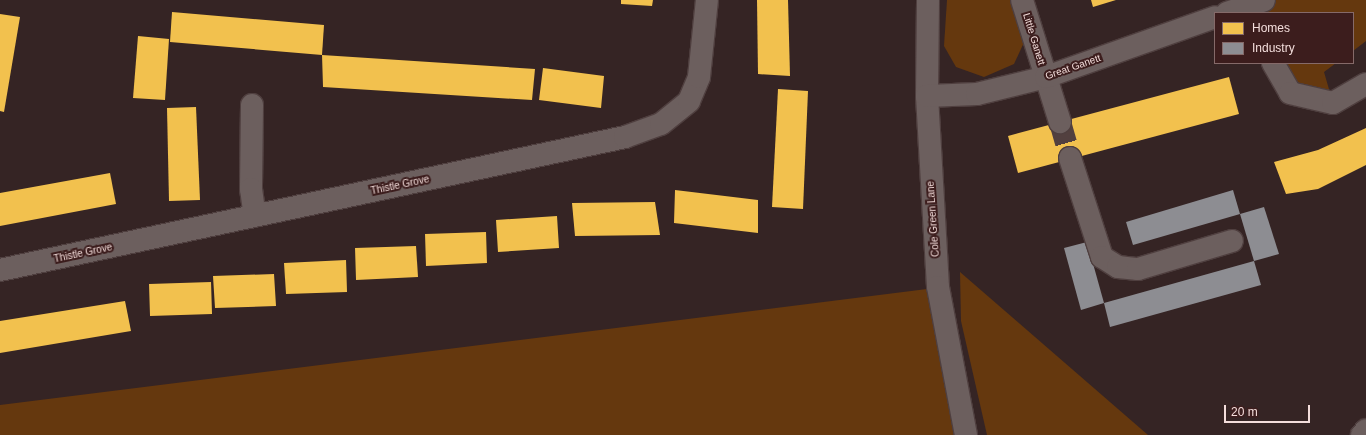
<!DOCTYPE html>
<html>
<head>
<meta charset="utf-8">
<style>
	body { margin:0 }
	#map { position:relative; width:1366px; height:435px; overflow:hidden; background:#352424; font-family:Helvetica,sans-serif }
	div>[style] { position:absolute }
	.green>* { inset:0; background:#65380e }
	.homes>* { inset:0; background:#f2c14e }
	.industry>* { inset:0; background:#8d8d92 }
	.minor-tunnel>* { height:22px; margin-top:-11px; transform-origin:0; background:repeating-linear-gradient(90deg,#52403f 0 22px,transparent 0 33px) }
	.roads { filter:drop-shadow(1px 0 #4f3f3f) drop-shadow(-1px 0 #4f3f3f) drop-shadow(0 1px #4f3f3f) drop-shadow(0 -1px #4f3f3f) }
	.minor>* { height:22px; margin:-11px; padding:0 11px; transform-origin:11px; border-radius:11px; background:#6c5f5e }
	span { translate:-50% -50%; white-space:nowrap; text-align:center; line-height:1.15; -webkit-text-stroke:4px #3c1d1d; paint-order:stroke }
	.street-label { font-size:10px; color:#f3dddb }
	.legend { position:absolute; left:1214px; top:12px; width:140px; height:52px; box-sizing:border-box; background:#3c1d1d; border:1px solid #856a69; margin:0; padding:5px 7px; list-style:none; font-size:12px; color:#f3dddb }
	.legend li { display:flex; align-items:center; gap:8px; height:20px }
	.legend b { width:20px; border:1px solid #856a69 }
	.scale { position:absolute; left:1224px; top:405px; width:86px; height:18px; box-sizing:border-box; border:2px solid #f3dddb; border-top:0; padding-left:5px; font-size:12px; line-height:14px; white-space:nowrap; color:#f3dddb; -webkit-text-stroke:3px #3c1d1d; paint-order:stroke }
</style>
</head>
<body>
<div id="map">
	<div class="green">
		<i style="clip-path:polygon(947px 0,1016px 0,1026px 38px,1014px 64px,984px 77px,956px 67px,944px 46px)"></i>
		<i style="clip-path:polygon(1264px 0,1366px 0,1366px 41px,1353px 51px,1353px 13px,1257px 13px)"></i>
		<i style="clip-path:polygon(1273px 63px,1336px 63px,1324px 72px,1333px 103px,1290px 93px)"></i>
		<i style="clip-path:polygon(960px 272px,1148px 435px,987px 435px,961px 321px)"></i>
		<i style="clip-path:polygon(927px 289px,955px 435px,0 435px,0 405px)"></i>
	</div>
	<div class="homes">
		<i style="clip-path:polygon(621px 0,653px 0,652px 6px,621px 4px)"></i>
		<i style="clip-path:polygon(757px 0,788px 0,790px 76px,758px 74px)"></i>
		<i style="clip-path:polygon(1091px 0,1116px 0,1093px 7px)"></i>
		<i style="clip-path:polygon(172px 12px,324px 25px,322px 55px,170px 42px)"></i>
		<i style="clip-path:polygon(0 14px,20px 17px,4px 112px,0 111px)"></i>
		<i style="clip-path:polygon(138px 36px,169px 39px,165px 100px,133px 98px)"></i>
		<i style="clip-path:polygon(322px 55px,535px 69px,532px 100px,323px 87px)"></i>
		<i style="clip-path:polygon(543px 68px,604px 76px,601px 108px,539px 100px)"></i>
		<i style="clip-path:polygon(1229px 77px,1239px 114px,1018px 173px,1008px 136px)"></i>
		<i style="clip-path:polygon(778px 89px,808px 91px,803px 209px,772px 207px)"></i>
		<i style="clip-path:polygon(196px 107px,200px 200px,169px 201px,167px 108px)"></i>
		<i style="clip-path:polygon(1366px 128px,1366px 165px,1318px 189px,1286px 194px,1274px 162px,1318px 150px)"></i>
		<i style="clip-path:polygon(110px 173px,116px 204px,0 226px,0 193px)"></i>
		<i style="clip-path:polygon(675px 190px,758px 200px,758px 233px,674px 223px)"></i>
		<i style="clip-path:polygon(655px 202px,660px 235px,575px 236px,572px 203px)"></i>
		<i style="clip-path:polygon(557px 216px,559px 248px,498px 252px,496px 220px)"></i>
		<i style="clip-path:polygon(486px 232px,487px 263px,426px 266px,425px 234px)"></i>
		<i style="clip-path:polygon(416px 246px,418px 277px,356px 280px,355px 248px)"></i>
		<i style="clip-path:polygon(346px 260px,347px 292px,286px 294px,284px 263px)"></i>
		<i style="clip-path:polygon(274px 274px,276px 306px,215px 308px,213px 276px)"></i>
		<i style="clip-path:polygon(211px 282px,212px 314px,150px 316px,149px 284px)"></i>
		<i style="clip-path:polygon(125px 301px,131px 331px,0 353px,0 321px)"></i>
	</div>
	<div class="industry">
		<i style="clip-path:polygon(1233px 190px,1240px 214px,1133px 245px,1126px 222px)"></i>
		<i style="clip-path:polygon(1264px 207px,1279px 254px,1254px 261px,1240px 214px)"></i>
		<i style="clip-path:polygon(1087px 242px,1104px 303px,1081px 310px,1064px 248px)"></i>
		<i style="clip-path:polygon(1254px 261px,1261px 285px,1110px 327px,1104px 303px)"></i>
	</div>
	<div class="minor-tunnel">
		<i style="left:1060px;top:122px;width:37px;rotate:74deg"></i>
	</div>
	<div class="roads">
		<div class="minor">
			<i style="left:928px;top:0;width:96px;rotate:90.6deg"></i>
			<i style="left:927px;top:96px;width:191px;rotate:86.7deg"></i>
			<i style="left:938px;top:287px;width:151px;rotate:79.3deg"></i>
			<i style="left:1022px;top:0;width:128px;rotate:72.7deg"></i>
			<i style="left:1227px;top:13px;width:39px;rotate:-19deg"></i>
			<i style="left:1273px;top:63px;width:34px;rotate:60deg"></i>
			<i style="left:1290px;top:93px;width:44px;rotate:13.1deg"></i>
			<i style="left:1333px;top:103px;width:38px;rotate:-30deg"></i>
			<i style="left:927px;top:96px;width:50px;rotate:-2.3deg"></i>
			<i style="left:977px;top:94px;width:71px;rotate:-13.8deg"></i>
			<i style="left:1046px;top:77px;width:179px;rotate:-19.5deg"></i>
			<i style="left:252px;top:105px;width:84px;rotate:90.7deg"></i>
			<i style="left:251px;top:189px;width:27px;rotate:82deg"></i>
			<i style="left:1070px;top:158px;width:104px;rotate:72.1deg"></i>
			<i style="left:1102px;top:257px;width:19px;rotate:32deg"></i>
			<i style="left:1118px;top:267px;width:20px;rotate:6deg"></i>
			<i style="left:1138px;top:269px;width:98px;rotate:-16.6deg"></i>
			<i style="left:0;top:270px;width:639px;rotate:-12.01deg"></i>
			<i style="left:625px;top:137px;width:38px;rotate:-20deg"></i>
			<i style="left:661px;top:124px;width:36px;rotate:-39deg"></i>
			<i style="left:689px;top:101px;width:26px;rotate:-67deg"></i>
			<i style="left:699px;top:77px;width:77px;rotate:-84.1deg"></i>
			<i style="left:1362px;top:435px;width:6px;rotate:-51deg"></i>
		</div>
	</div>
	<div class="street-label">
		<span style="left:1034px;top:39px;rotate:73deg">Little Ganett</span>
		<span style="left:1073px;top:67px;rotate:-19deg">Great Ganett</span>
		<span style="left:400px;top:185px;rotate:-12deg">Thistle Grove</span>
		<span style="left:933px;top:219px;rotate:-94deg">Cole Green Lane</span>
		<span style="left:83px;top:253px;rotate:-12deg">Thistle Grove</span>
	</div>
	<ul class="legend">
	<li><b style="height:11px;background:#f2c14e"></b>Homes</li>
	<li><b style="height:11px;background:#8d8d92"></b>Industry</li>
	</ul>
	<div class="scale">20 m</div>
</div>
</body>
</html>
